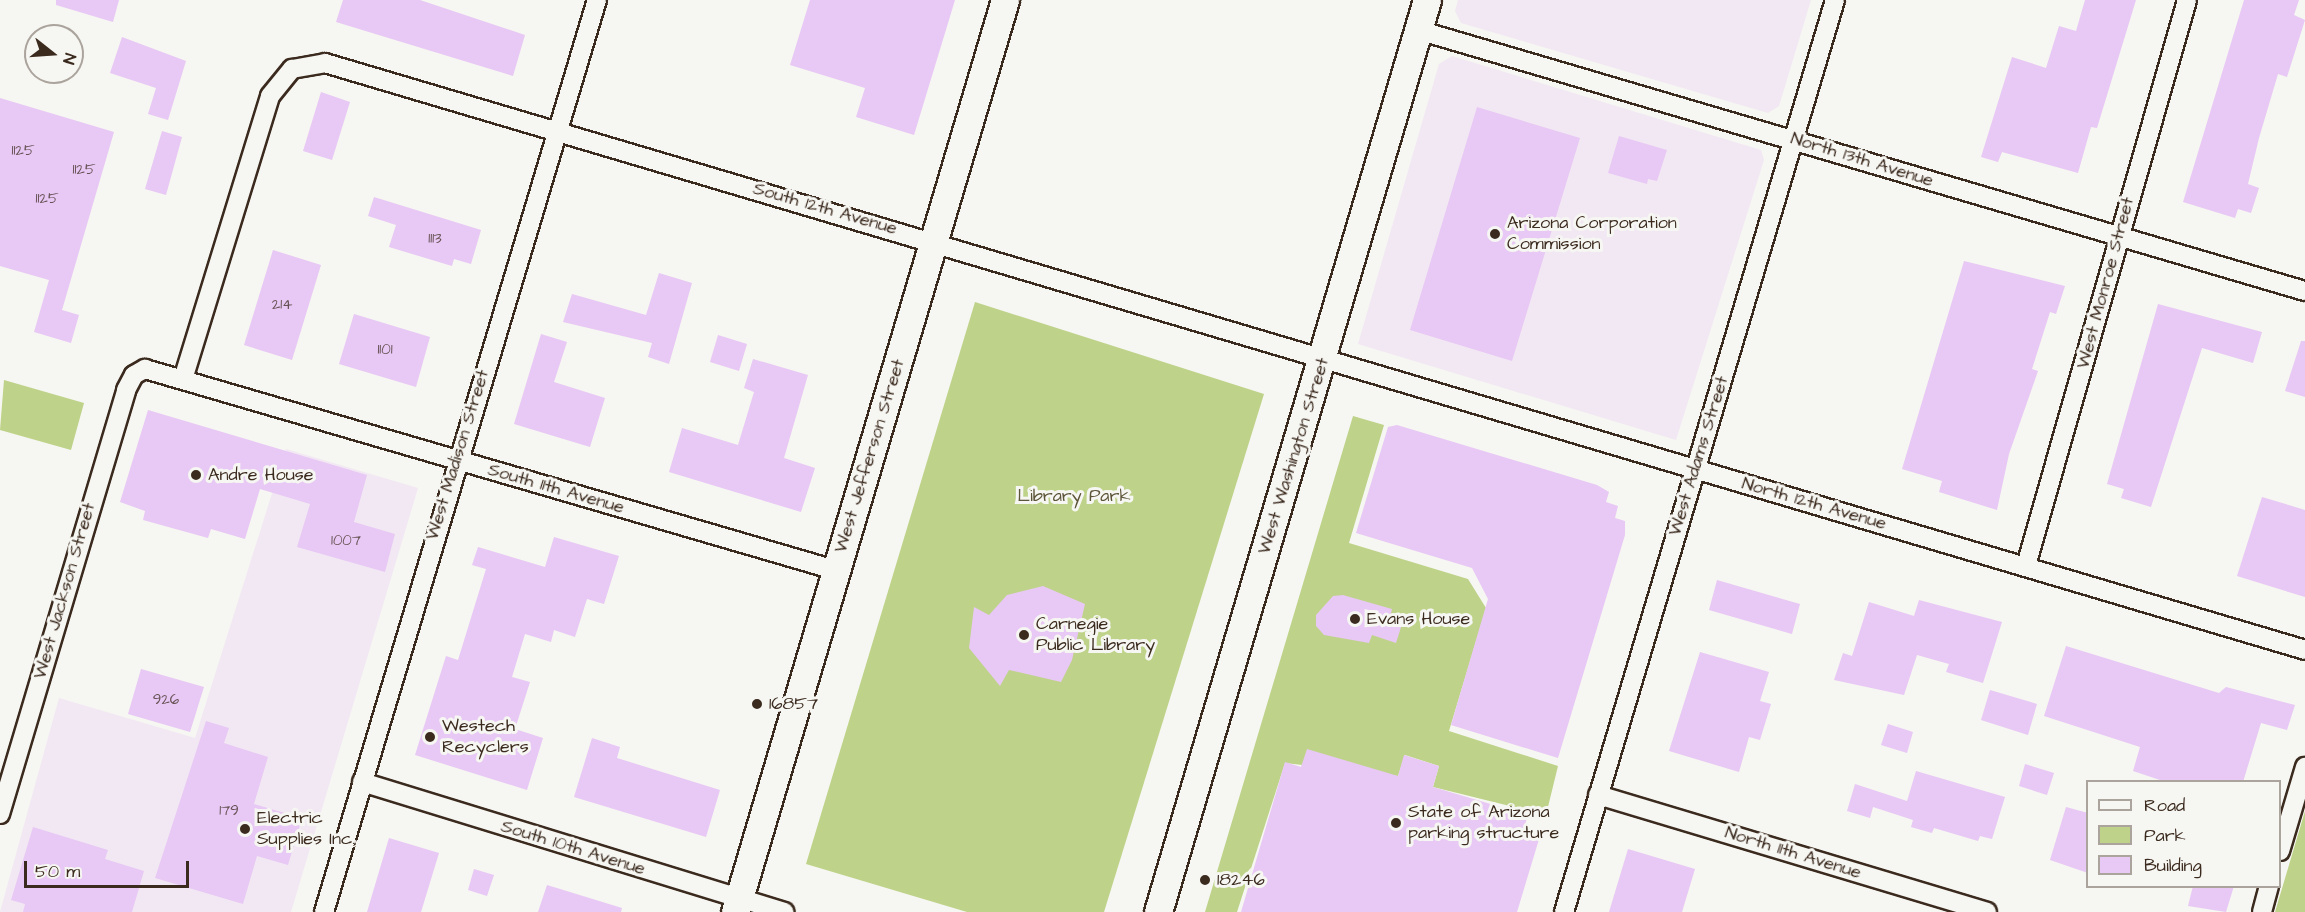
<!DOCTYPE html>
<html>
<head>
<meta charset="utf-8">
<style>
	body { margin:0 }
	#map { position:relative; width:2305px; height:912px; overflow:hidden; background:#f6f6f2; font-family:"Architects Daughter",sans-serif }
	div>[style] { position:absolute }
	.built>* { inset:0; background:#f2e8f3 }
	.green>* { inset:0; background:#bed389 }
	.building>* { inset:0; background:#e8c8f4 }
	.roads { filter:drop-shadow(2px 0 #3b2a1e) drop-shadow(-2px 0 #3b2a1e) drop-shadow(0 2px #3b2a1e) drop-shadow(0 -2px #3b2a1e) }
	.minor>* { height:18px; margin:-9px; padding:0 9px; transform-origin:9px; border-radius:9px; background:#f6f6f2 }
	.secondary>* { height:27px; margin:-13.5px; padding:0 13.5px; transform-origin:13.5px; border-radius:13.5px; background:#f6f6f2 }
	.dots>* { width:16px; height:16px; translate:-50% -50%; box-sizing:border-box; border:3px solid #f6f6f2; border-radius:50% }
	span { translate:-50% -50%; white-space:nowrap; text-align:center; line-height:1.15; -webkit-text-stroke:6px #f6f6f2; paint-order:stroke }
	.number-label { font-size:15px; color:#665254 }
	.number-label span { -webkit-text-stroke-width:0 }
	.street-label { font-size:18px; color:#3b2a1e }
	.poi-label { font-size:18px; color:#3b2a1e }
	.left { translate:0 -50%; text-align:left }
	.park-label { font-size:18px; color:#5c5439 }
	.legend { position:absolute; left:2086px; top:780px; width:195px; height:108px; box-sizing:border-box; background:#f6f6f2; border:2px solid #aba49d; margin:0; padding:8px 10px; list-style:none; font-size:18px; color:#3b2a1e }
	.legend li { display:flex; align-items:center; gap:12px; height:30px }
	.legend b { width:30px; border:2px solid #aba49d }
	.north { position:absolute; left:24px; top:24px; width:60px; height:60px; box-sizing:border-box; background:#f6f6f2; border:2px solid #aba49d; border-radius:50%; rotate:107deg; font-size:16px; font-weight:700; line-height:24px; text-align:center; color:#3b2a1e }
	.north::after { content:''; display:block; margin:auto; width:21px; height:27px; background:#3b2a1e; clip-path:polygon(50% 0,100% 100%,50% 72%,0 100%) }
	.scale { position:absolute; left:24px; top:861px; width:165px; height:27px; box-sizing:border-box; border:3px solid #3b2a1e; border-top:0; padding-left:8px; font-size:18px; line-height:21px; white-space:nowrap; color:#3b2a1e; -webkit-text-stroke:4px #f6f6f2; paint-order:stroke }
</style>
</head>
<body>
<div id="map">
	<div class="built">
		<i style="clip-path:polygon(1458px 0,1811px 0,1779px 106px,1768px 113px,1461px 23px,1455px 11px)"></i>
		<i style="clip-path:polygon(1452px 56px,1761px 150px,1764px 160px,1676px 440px,1358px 344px,1439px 64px)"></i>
		<i style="clip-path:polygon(286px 449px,418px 488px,291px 912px,0 912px,59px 698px,195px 738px)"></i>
	</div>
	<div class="green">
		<i style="clip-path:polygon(975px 302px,1264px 394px,1104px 912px,967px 912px,806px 864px)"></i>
		<i style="clip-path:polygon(4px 380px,84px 403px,71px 450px,0 430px)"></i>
		<i style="clip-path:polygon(1353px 416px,1384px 425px,1349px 543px,1468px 579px,1486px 608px,1449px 731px,1558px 766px,1546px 815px,1433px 787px,1439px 766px,1405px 755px,1398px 776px,1285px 763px,1237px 912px,1205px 912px)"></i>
		<i style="clip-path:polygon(2305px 811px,2305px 912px,2275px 912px)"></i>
	</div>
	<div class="building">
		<i style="clip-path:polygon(56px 0,119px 0,113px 22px,56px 5px)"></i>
		<i style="clip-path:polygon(343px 0,420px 0,525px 35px,513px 76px,336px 22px)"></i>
		<i style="clip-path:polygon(810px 0,955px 0,914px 135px,856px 117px,865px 88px,790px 65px)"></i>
		<i style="clip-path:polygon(2085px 0,2136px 0,2097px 128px,2091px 127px,2078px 173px,2002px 152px,1998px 162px,1981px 157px,2012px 57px,2046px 68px,2059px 26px,2076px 31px)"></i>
		<i style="clip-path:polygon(2244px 0,2299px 0,2294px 15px,2305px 20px,2287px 77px,2278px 74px,2259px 138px,2248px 184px,2259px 188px,2251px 213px,2238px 209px,2235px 218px,2183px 202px)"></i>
		<i style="clip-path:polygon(122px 37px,186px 61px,168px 120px,148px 114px,156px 88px,110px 73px)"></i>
		<i style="clip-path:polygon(321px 92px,350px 102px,332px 160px,303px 151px)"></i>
		<i style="clip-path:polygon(0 98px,114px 132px,62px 310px,79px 315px,71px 343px,34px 332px,49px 280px,0 266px)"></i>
		<i style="clip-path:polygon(1477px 107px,1580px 138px,1512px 361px,1410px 330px)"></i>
		<i style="clip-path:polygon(162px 131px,182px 137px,166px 195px,145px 189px)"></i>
		<i style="clip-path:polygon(1619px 136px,1667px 150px,1657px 181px,1648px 179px,1647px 184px,1608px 173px)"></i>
		<i style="clip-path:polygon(374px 197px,481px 230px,471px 264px,454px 259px,452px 266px,389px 247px,396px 225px,368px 216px)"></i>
		<i style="clip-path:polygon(273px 250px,321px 265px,292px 360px,244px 345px)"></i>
		<i style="clip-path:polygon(1964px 261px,2065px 286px,2056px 314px,2050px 312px,2032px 369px,2038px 371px,2009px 454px,1997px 510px,1939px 492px,1942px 481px,1902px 469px)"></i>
		<i style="clip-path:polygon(659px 273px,692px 283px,669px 364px,648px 357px,652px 343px,563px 322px,572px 294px,646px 315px)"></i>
		<i style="clip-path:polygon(2158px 304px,2262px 332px,2253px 363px,2202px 348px,2151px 507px,2121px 498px,2124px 489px,2107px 484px)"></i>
		<i style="clip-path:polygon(354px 314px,430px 337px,416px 387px,339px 364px)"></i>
		<i style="clip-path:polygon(541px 334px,567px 342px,554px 382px,605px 398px,590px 447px,514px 424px)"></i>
		<i style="clip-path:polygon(718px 335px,747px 344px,739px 371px,710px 362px)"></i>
		<i style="clip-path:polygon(2301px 341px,2305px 341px,2305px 397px,2285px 391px)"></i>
		<i style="clip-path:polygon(753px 359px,808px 375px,784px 458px,815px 468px,801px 512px,669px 472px,682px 428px,738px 445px,754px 392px,744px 388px)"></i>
		<i style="clip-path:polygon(148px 410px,367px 475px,354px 522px,395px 534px,385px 572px,297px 547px,310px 504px,260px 489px,245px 539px,211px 529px,208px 538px,143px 520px,145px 511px,120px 502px)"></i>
		<i style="clip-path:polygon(1397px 425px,1597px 485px,1609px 492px,1606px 502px,1618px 506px,1615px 518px,1625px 521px,1625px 535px,1558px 758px,1451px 725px,1488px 599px,1472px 568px,1356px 533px,1388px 427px)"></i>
		<i style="clip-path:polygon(2262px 497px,2305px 510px,2305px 597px,2237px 576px)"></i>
		<i style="clip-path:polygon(554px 537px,619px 556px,604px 604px,587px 599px,575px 637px,554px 630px,551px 642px,525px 634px,512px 677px,530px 682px,515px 729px,543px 738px,527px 790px,415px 755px,446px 656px,458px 660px,486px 569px,472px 565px,478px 547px,545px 567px)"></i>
		<i style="clip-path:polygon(1717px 580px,1800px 604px,1792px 634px,1709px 610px)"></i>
		<i style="clip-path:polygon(1043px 586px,1085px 604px,1072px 660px,1061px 682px,1009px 670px,1000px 686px,969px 648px,974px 607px,989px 615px,1007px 595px)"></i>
		<i style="clip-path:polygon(1343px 595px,1392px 609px,1390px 617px,1403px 621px,1396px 643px,1372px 635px,1369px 643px,1324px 635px,1316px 626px,1316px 615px,1333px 596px)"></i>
		<i style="clip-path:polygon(1919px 600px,2002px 622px,1983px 683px,1946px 672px,1949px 664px,1917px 655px,1904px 695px,1834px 680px,1843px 653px,1852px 656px,1869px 602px,1914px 616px)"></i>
		<i style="clip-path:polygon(2066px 646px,2219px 693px,2226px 687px,2295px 705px,2287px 730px,2261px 723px,2243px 782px,2166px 782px,2133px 771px,2140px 747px,2044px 716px)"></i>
		<i style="clip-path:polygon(1700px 652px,1769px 672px,1760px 701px,1771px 704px,1760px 740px,1749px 737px,1739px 772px,1669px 751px)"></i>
		<i style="clip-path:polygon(141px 669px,204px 687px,190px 732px,128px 714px)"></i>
		<i style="clip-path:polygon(1990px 690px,2037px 704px,2028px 735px,1981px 720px)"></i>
		<i style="clip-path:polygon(206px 721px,229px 728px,224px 743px,268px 757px,254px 804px,302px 818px,288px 865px,257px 856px,243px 904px,155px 878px)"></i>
		<i style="clip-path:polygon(1888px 724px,1913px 732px,1907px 753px,1881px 745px)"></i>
		<i style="clip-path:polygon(592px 738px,620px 747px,617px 758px,720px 790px,706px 837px,574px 797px)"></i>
		<i style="clip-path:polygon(1307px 749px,1398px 776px,1404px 755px,1439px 766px,1433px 787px,1528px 815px,1523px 831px,1540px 836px,1517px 912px,1241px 912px,1285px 762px,1301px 767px)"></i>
		<i style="clip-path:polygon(2025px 764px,2054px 773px,2047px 795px,2019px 786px)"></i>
		<i style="clip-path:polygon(1916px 771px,2005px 797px,1992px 839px,1980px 836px,1978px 841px,1934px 828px,1932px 833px,1911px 827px,1913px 820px,1873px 807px,1870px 818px,1847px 811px,1855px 784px,1907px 801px)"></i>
		<i style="clip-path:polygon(2066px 807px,2088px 813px,2088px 873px,2050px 860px)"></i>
		<i style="clip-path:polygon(33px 827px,108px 850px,105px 859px,144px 871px,132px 912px,23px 912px,25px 904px,11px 900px)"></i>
		<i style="clip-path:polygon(389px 838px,439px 853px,421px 912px,367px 912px)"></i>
		<i style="clip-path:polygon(1628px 849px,1695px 869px,1682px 912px,1609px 912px)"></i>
		<i style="clip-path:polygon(474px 869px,494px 875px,487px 896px,468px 890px)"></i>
		<i style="clip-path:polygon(547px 885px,622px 908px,621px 912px,538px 912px)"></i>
		<i style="clip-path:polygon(2193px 886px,2234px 886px,2226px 912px,2188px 906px)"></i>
	</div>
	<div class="roads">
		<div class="minor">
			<i style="left:1418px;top:30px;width:925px;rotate:16.4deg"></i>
			<i style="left:184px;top:376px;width:293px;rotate:-72.9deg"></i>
			<i style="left:270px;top:96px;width:35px;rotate:-51deg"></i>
			<i style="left:292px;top:69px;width:34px;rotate:-10deg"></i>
			<i style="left:325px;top:63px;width:2065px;rotate:16.51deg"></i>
			<i style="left:2026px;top:566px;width:588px;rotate:-74.12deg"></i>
			<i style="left:362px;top:782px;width:442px;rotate:17.1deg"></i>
			<i style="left:1598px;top:795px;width:406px;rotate:16.7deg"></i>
			<i style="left:0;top:814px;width:442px;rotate:-73.4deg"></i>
			<i style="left:126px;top:390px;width:17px;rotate:-62deg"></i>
			<i style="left:134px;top:375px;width:13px;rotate:-29deg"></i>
			<i style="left:145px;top:369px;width:719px;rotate:16.24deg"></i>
			<i style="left:2280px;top:851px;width:88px;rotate:-73.4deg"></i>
			<i style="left:324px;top:912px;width:952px;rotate:-73.34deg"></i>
			<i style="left:1564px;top:912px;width:951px;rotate:-73.45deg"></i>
			<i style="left:2262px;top:912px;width:27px;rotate:-75deg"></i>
		</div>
		<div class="secondary">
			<i style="left:735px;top:912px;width:951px;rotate:-73.51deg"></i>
			<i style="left:1158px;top:912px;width:951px;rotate:-73.57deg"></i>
		</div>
	</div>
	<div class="dots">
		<i style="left:1495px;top:234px;background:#3b2a1e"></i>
		<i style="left:196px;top:475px;background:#3b2a1e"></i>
		<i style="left:1355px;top:619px;background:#3b2a1e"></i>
		<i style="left:1024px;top:635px;background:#3b2a1e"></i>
		<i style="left:757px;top:704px;background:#3b2a1e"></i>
		<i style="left:430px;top:737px;background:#3b2a1e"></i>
		<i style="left:1396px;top:823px;background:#3b2a1e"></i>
		<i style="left:245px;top:829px;background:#3b2a1e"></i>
		<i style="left:1205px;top:880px;background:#3b2a1e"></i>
	</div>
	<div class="number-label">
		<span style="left:23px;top:151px">1125</span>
		<span style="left:84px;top:170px">1125</span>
		<span style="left:47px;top:199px">1125</span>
		<span style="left:435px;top:239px">1113</span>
		<span style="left:282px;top:305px">214</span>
		<span style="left:385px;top:350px">1101</span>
		<span style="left:346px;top:541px">1007</span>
		<span style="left:166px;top:700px">926</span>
		<span style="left:229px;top:811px">179</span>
	</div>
	<div class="street-label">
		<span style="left:1862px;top:160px;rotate:17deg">North 13th Avenue</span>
		<span style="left:825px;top:209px;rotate:16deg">South 12th Avenue</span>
		<span style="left:2106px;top:283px;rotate:-75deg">West Monroe Street</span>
		<span style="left:458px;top:455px;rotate:-73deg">West Madison Street</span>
		<span style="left:870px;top:456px;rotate:-73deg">West Jefferson Street</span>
		<span style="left:1294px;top:456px;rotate:-73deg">West Washington Street</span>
		<span style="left:1699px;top:456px;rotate:-73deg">West Adams Street</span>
		<span style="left:556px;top:489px;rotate:16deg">South 11th Avenue</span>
		<span style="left:1814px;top:504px;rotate:16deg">North 12th Avenue</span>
		<span style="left:65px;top:591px;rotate:-74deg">West Jackson Street</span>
		<span style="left:573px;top:848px;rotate:17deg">South 10th Avenue</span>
		<span style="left:1793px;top:853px;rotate:17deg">North 11th Avenue</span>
	</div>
	<div class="poi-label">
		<span class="left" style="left:1507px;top:234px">Arizona Corporation<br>Commission</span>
		<span class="left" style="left:208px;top:475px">Andre House</span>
		<span class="left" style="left:1367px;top:619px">Evans House</span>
		<span class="left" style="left:1036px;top:635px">Carnegie<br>Public Library</span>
		<span class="left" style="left:769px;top:704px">16857</span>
		<span class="left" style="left:442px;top:737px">Westech<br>Recyclers</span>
		<span class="left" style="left:1408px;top:823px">State of Arizona<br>parking structure</span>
		<span class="left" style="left:257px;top:829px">Electric<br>Supplies Inc.</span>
		<span class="left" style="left:1217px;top:880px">18246</span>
	</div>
	<div class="park-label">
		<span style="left:1074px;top:496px">Library Park</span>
	</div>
	<ul class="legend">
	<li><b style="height:8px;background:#f6f6f2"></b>Road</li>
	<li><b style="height:16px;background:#bed389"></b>Park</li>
	<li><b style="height:16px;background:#e8c8f4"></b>Building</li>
	</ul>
	<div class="north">N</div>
	<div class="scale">50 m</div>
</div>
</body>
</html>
